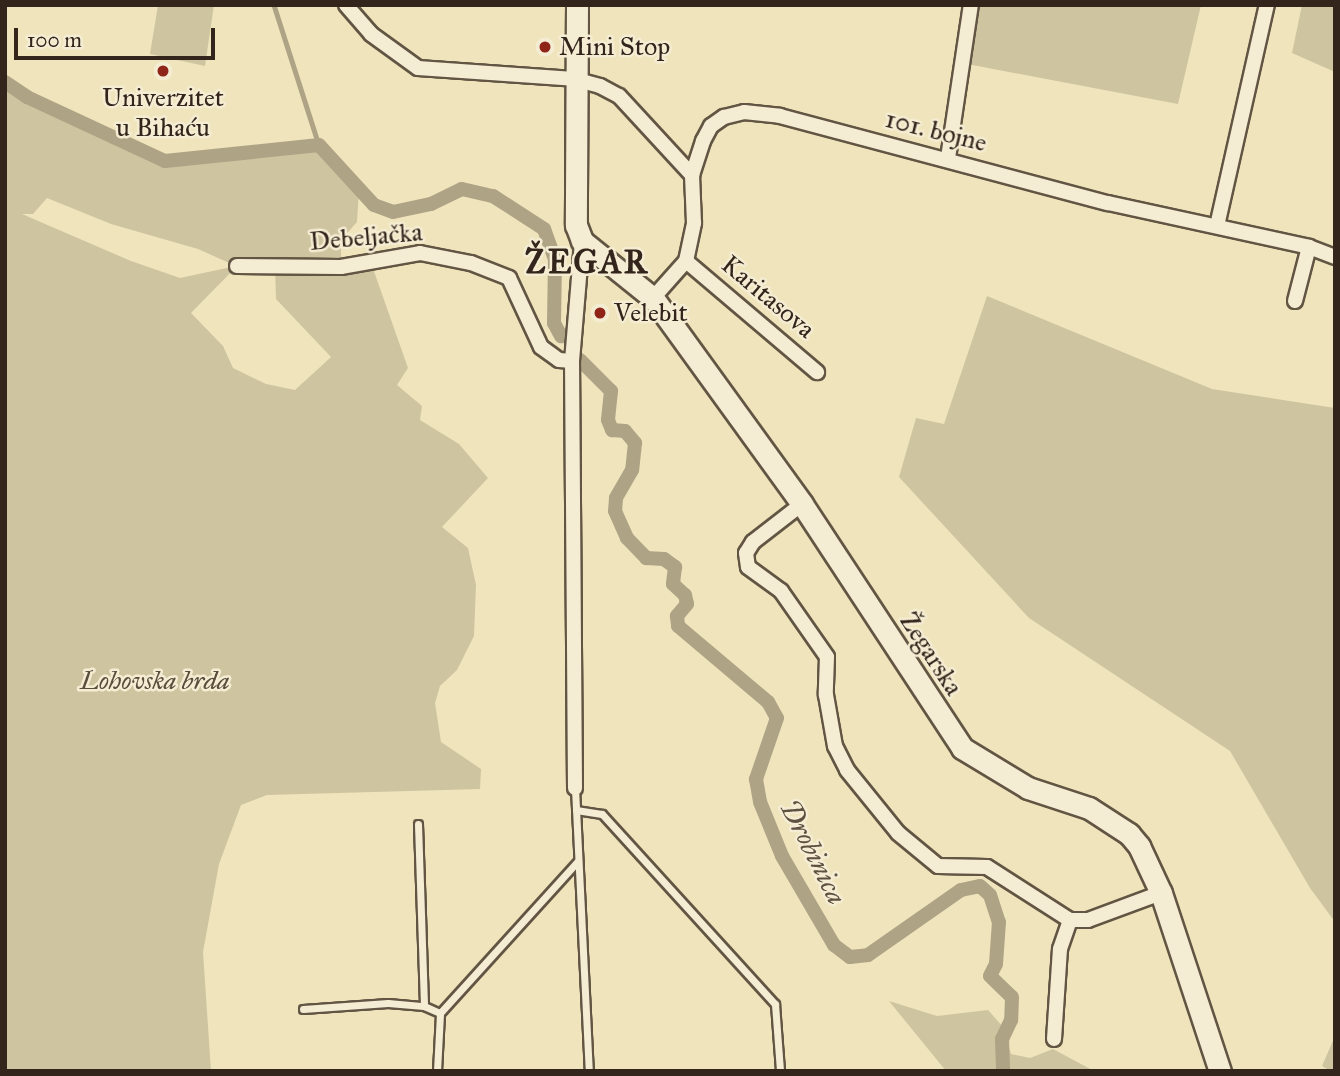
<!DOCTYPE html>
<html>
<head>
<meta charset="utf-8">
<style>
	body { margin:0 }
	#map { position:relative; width:1340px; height:1076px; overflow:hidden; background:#efe4bb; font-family:"IM FELL Great Primer",serif }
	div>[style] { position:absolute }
	.green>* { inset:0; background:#cfc4a0 }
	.stream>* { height:4.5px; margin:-2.25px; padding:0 2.25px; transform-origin:2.25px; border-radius:2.25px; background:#afa385 }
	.canal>* { height:14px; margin:-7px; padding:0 7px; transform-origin:7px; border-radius:7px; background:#afa385 }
	.roads { filter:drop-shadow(2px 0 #625543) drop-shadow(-2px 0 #625543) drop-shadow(0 2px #625543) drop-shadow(0 -2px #625543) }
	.lane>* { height:7px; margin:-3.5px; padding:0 3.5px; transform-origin:3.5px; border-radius:3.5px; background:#f5edd3 }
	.street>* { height:14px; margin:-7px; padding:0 7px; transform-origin:7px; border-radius:7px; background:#f5edd3 }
	.secondary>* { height:21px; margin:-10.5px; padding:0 10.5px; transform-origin:10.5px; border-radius:10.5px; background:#f5edd3 }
	.dots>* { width:19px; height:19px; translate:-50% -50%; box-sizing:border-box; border:4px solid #f5edd3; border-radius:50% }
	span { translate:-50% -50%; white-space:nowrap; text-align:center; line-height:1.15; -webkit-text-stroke:5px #f5edd3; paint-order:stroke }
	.poi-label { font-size:26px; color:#33251b }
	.left { translate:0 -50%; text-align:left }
	.street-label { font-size:26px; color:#33251b }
	.park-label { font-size:26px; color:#5a4d3c; font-style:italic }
	.water-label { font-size:28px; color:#5e5140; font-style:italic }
	.district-label { font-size:33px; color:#33251b; font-weight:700; letter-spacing:2px }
	.frame { position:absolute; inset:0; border:7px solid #33251b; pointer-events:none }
	.scale { position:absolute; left:14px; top:28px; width:201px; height:32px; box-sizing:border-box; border:4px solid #33251b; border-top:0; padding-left:9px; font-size:21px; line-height:24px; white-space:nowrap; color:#33251b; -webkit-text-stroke:5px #f5edd3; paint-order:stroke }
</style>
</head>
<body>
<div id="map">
	<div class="green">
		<i style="clip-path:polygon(158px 5px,214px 5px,205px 66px,150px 54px)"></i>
		<i style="clip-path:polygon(971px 5px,1201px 5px,1178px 104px,962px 63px)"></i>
		<i style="clip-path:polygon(1302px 5px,1335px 5px,1335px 72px,1292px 53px)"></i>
		<i style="clip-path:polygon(evenodd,5px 82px,27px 97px,165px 161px,319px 145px,359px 190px,357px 222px,341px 240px,341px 267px,370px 260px,408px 368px,397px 385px,422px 406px,420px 420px,459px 444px,488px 478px,442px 527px,468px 548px,476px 585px,474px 636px,457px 670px,440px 686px,435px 703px,441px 742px,481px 769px,480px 789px,267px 795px,241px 805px,219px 864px,203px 952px,211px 1071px,5px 1071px,5px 82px,47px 198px,111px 224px,198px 249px,236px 266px,180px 278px,131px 261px,22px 214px,33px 214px,47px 198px,5px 82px,237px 266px,275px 268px,276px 299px,331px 357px,295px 390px,266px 384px,233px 368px,223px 346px,191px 313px,237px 266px)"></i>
		<i style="clip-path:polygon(987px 296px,1212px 389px,1335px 408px,1335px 922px,1310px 888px,1230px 751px,1029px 618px,899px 477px,916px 418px,944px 424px)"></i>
		<i style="clip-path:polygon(889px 1001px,937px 1016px,988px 1010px,1003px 1027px,1011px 1054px,1030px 1058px,1053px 1049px,1094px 1071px,946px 1071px)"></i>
		<i style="clip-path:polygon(1335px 1036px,1335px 1071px,1330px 1071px,1322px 1066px)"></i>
	</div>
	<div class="stream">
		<i style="left:274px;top:5px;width:147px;rotate:72.2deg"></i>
	</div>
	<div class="canal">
		<i style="left:5px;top:82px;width:27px;rotate:34deg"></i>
		<i style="left:27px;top:97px;width:152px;rotate:24.9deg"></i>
		<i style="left:165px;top:161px;width:155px;rotate:-5.9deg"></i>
		<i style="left:319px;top:145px;width:81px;rotate:47.5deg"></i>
		<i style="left:374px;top:205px;width:20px;rotate:20deg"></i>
		<i style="left:393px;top:212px;width:39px;rotate:-12deg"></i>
		<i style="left:431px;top:204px;width:34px;rotate:-26deg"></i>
		<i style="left:462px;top:189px;width:32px;rotate:13deg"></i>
		<i style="left:493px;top:196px;width:61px;rotate:32.9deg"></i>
		<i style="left:544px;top:229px;width:33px;rotate:70deg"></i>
		<i style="left:555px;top:260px;width:63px;rotate:90.9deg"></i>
		<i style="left:554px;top:323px;width:15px;rotate:62deg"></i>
		<i style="left:580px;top:360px;width:44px;rotate:45deg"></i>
		<i style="left:611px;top:391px;width:29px;rotate:96deg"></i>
		<i style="left:608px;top:420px;width:11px;rotate:68deg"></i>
		<i style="left:612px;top:430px;width:13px;rotate:4deg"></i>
		<i style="left:625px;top:431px;width:16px;rotate:50deg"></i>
		<i style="left:635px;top:443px;width:27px;rotate:96deg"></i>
		<i style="left:632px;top:470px;width:32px;rotate:120deg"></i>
		<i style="left:616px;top:498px;width:13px;rotate:94deg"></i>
		<i style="left:615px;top:511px;width:30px;rotate:66deg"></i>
		<i style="left:627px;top:538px;width:28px;rotate:46deg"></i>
		<i style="left:646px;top:558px;width:18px;rotate:3deg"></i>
		<i style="left:664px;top:559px;width:14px;rotate:36deg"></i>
		<i style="left:675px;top:567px;width:17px;rotate:97deg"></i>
		<i style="left:673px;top:584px;width:16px;rotate:43deg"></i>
		<i style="left:685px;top:595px;width:9px;rotate:77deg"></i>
		<i style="left:687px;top:604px;width:16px;rotate:130deg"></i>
		<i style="left:677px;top:616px;width:10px;rotate:84deg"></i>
		<i style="left:678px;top:626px;width:118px;rotate:40.2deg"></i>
		<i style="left:768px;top:702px;width:18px;rotate:61deg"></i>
		<i style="left:777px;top:718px;width:65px;rotate:109deg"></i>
		<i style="left:756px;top:779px;width:23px;rotate:80deg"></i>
		<i style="left:760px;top:802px;width:58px;rotate:67.8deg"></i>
		<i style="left:782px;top:856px;width:103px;rotate:59.7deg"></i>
		<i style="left:834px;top:945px;width:20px;rotate:37deg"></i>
		<i style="left:850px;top:957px;width:18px;rotate:-6deg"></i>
		<i style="left:868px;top:955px;width:113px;rotate:-35deg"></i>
		<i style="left:961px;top:890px;width:19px;rotate:-12deg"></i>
		<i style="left:980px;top:886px;width:13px;rotate:42deg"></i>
		<i style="left:990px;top:895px;width:28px;rotate:72deg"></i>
		<i style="left:999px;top:922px;width:42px;rotate:94.1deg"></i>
		<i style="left:996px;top:964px;width:13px;rotate:117deg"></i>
		<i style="left:990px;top:976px;width:30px;rotate:44deg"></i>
		<i style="left:1012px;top:997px;width:23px;rotate:92deg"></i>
		<i style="left:1011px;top:1020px;width:21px;rotate:115deg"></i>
		<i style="left:1002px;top:1039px;width:32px;rotate:88deg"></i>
	</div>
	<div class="roads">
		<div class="lane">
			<i style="left:575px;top:788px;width:283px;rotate:87.2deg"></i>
			<i style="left:576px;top:810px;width:26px;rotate:9deg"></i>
			<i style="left:602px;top:814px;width:257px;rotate:47.7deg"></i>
			<i style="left:775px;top:1004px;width:67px;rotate:85.7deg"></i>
			<i style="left:418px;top:824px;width:182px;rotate:88.1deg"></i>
			<i style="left:303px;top:1009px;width:85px;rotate:-4deg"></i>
			<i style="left:388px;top:1003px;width:36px;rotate:5deg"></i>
			<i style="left:424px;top:1006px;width:17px;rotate:24deg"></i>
			<i style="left:437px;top:1071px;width:58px;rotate:-87deg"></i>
			<i style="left:440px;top:1013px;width:205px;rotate:-47.8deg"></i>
		</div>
		<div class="street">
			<i style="left:346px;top:5px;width:38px;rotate:49deg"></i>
			<i style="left:371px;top:34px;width:58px;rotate:35.9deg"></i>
			<i style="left:418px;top:68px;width:156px;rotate:4deg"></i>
			<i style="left:574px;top:79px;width:27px;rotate:15deg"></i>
			<i style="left:600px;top:86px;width:21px;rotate:28deg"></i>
			<i style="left:619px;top:96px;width:108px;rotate:47.3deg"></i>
			<i style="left:948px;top:158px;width:155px;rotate:-81.5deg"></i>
			<i style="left:1217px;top:226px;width:227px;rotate:-77.3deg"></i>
			<i style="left:686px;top:261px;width:172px;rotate:40.3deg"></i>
			<i style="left:237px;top:266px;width:104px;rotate:0.6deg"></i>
			<i style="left:341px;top:267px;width:80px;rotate:-10deg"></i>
			<i style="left:420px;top:253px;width:52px;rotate:11.1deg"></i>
			<i style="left:471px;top:263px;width:41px;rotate:21.5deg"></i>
			<i style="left:509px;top:278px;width:76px;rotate:65.1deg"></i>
			<i style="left:541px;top:347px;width:22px;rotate:36deg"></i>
			<i style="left:559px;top:360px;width:13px;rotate:4deg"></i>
			<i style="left:653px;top:298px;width:50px;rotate:-48.3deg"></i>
			<i style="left:686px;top:261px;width:39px;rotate:-78deg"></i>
			<i style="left:694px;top:223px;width:48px;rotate:-92.4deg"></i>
			<i style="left:692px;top:175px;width:36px;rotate:-72deg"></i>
			<i style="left:703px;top:141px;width:17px;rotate:-62deg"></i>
			<i style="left:711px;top:126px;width:16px;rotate:-35deg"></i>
			<i style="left:724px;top:117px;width:21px;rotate:-14deg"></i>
			<i style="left:744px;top:112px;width:36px;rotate:6deg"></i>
			<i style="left:780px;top:116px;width:339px;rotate:14.9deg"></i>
			<i style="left:1108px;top:203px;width:206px;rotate:12.3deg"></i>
			<i style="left:1309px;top:247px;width:28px;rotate:21deg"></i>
			<i style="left:1295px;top:301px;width:56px;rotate:-75.5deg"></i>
			<i style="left:802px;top:504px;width:62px;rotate:142.2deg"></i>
			<i style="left:753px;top:542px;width:13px;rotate:122deg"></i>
			<i style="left:746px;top:553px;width:14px;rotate:82deg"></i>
			<i style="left:748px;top:567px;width:41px;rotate:36deg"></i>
			<i style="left:781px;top:591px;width:80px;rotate:55.1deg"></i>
			<i style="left:827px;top:657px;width:38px;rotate:92deg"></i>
			<i style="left:826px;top:695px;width:52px;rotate:80deg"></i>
			<i style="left:835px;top:746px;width:27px;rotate:63deg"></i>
			<i style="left:847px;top:770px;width:81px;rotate:51deg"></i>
			<i style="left:898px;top:833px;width:52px;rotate:39.5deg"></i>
			<i style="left:938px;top:866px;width:49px;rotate:1.2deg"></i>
			<i style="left:987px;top:867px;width:98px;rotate:32.6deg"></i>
			<i style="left:1070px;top:920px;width:18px"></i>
			<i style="left:1088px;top:920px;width:78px;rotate:-20.3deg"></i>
			<i style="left:575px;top:788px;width:427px;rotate:-90.4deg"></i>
			<i style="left:572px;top:361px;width:120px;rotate:-85.2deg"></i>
			<i style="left:1054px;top:1039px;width:90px;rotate:-86.2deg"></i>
			<i style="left:1060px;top:949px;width:31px;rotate:-71deg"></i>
		</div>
		<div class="secondary">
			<i style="left:577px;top:5px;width:220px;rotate:90.3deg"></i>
			<i style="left:576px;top:225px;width:17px;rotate:69deg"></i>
			<i style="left:582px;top:241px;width:91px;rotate:38.8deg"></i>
			<i style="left:653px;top:298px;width:254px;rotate:54.1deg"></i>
			<i style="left:802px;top:504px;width:292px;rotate:56.7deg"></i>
			<i style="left:962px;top:748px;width:77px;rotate:31.2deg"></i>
			<i style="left:1028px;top:788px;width:64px;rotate:18.2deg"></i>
			<i style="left:1089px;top:808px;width:48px;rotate:33deg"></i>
			<i style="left:1129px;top:834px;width:16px;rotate:50deg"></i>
			<i style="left:1139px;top:846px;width:52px;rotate:64.9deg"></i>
			<i style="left:1161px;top:893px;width:188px;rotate:71.7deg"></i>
		</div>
	</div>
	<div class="dots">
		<i style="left:545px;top:47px;background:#8f2418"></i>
		<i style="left:163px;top:71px;background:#8f2418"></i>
		<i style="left:600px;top:313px;background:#8f2418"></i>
	</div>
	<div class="poi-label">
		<span class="left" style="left:559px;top:47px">Mini Stop</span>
		<span style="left:163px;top:113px">Univerzitet<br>u Bihaću</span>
		<span class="left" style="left:614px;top:313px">Velebit</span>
	</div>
	<div class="street-label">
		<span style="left:936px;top:131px;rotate:14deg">101. bojne</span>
		<span style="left:366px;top:237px;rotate:-5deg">Debeljačka</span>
		<span style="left:768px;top:297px;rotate:40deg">Karitasova</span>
		<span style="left:931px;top:654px;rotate:57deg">Žegarska</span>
	</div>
	<div class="park-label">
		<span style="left:155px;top:681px">Lohovska brda</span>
	</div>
	<div class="water-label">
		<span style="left:813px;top:852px;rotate:63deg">Drobinica</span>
	</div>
	<div class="district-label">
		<span style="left:587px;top:263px">ŽEGAR</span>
	</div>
	<div class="frame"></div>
	<div class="scale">100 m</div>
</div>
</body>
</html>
